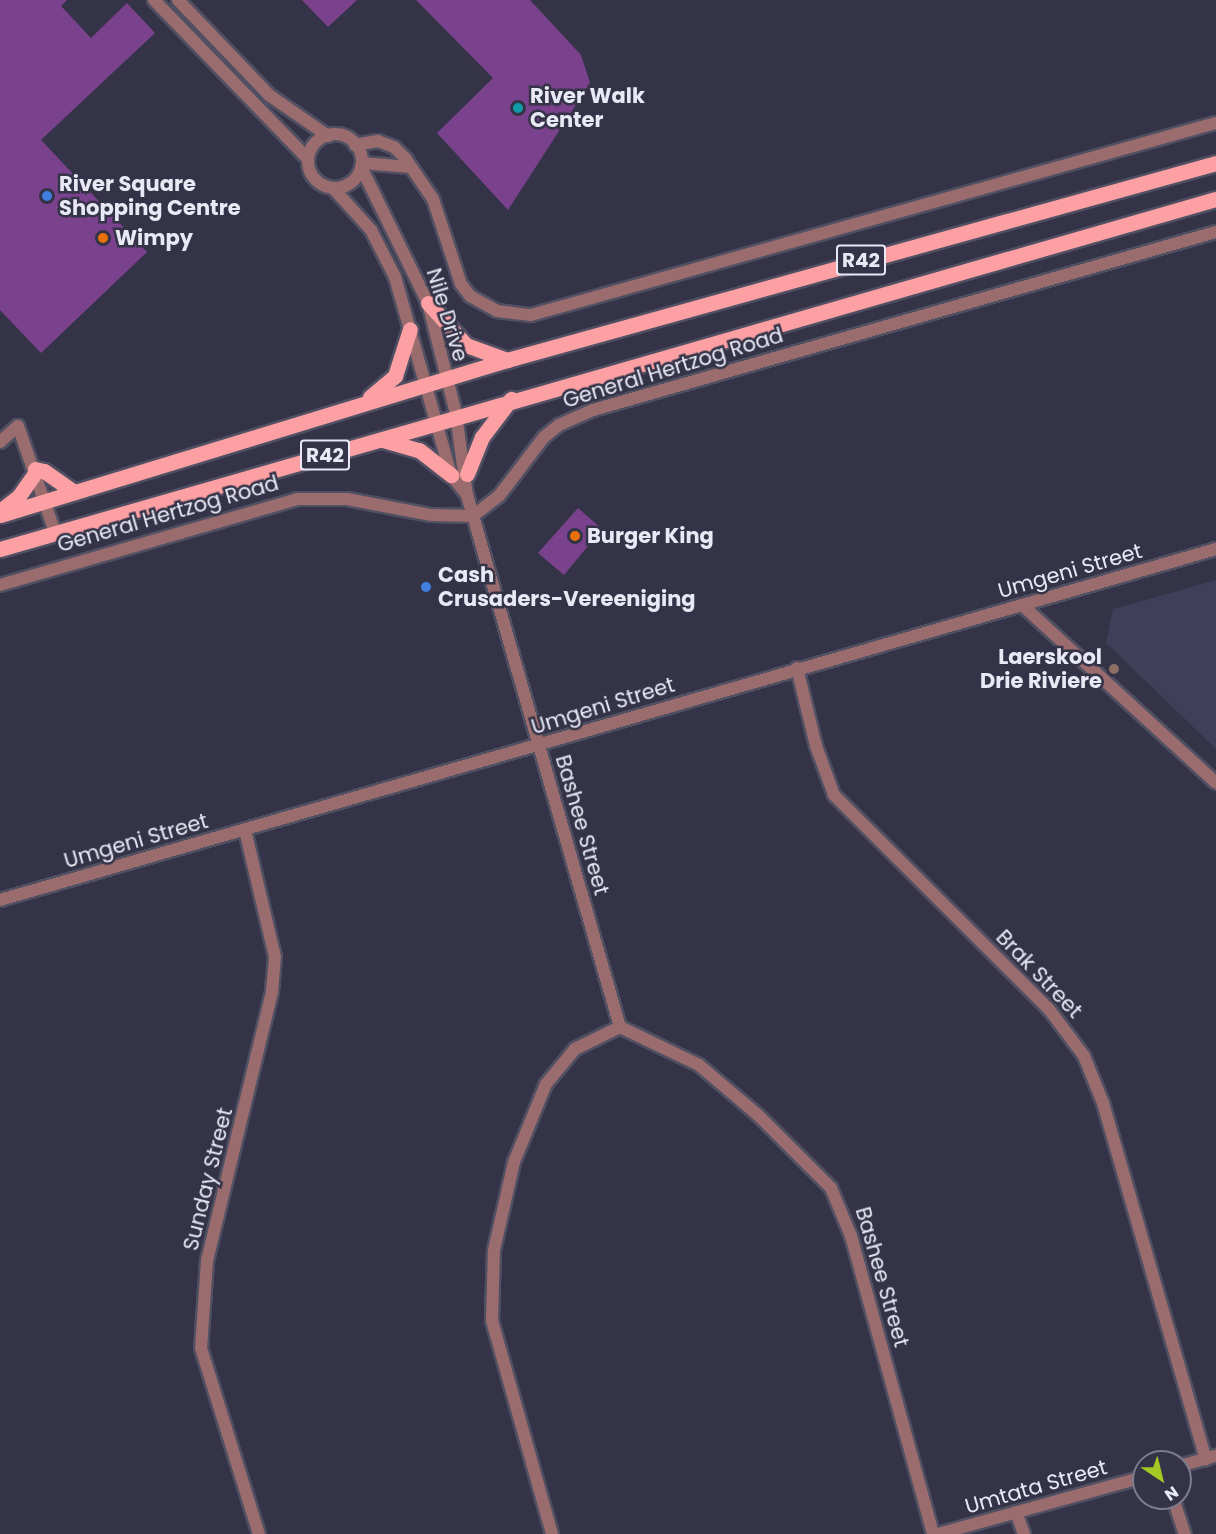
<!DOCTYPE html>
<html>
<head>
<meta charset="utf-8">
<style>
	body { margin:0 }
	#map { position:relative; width:1216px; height:1534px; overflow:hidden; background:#343347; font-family:Poppins,sans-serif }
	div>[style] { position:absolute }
	.built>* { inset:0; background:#403e58 }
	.building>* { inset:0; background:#7a428c }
	.roads { filter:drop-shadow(2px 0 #515063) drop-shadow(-2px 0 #515063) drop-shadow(0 2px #515063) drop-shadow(0 -2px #515063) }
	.street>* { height:12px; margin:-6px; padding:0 6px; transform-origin:6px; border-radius:6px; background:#9a6c6e }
	.street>.ring { margin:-6px; padding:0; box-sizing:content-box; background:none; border:12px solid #9a6c6e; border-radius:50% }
	.primary>* { height:15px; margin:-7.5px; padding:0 7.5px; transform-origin:7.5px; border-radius:7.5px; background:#fda0a4 }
	.dots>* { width:16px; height:16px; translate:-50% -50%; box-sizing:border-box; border:3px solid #343347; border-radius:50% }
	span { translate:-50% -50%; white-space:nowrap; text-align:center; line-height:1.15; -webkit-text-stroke:5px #343347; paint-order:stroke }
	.shield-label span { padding:2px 4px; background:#343347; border:2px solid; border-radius:4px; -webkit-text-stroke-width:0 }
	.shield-label { font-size:20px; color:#e9e9f6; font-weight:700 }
	.poi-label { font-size:21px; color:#e9e9f6; font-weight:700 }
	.left { translate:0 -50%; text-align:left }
	.right { translate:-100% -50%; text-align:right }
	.street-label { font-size:21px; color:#e9e9f6 }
	.north { position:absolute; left:1132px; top:1450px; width:60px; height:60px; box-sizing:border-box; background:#343347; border:2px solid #7c7c8d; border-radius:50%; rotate:145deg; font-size:16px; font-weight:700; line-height:24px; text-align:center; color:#e9e9f6 }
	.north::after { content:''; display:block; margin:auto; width:21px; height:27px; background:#a4c824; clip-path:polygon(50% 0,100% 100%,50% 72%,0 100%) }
</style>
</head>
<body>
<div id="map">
	<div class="built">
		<i style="clip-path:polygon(1216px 580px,1216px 749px,1106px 643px,1113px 609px)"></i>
	</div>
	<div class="building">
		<i style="clip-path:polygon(0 0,67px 0,61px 6px,91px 38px,127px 3px,155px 33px,41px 140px,147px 252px,41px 353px,0 310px)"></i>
		<i style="clip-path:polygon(302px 0,357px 0,328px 27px)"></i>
		<i style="clip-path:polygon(416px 0,530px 0,581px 55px,590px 83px,508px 210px,437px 133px,493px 78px)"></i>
		<i style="clip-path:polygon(578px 508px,602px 529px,564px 575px,538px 553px)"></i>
	</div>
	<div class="roads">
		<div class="street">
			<i style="left:154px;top:0;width:221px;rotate:45.9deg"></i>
			<i style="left:178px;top:0;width:132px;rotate:46.2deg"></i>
			<i style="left:269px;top:95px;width:72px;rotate:34.8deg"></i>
			<i class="ring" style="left:308px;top:134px;width:42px;height:42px"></i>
			<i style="left:355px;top:145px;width:23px;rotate:-10deg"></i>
			<i style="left:378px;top:141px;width:17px;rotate:21deg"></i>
			<i style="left:394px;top:147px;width:16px;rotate:45deg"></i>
			<i style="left:405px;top:158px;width:50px;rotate:55.7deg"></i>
			<i style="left:433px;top:199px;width:89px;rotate:71.8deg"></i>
			<i style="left:461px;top:284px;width:15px;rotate:53deg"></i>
			<i style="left:470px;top:296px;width:31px;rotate:29deg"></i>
			<i style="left:497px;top:311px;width:34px;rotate:7deg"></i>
			<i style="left:531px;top:315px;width:711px;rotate:-15.66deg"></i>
			<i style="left:362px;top:163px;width:48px;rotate:4.8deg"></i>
			<i style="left:361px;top:167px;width:152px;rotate:63.8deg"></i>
			<i style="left:428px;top:303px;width:114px;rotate:75.8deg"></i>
			<i style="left:456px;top:414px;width:82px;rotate:82.3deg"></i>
			<i style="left:467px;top:495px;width:554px;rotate:73.96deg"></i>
			<i style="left:620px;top:1027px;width:88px;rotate:25.7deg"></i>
			<i style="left:699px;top:1065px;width:77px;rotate:40.3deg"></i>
			<i style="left:758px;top:1115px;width:103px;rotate:45deg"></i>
			<i style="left:831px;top:1188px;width:52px;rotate:67.4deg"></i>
			<i style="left:851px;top:1236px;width:309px;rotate:74.6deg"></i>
			<i style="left:333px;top:188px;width:57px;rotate:47.9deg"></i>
			<i style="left:371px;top:230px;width:53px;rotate:62.9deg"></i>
			<i style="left:395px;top:277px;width:206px;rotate:74.2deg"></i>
			<i style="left:451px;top:475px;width:26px;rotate:51deg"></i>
			<i style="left:0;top:442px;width:24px;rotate:-42deg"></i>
			<i style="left:18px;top:426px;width:112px;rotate:70.8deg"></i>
			<i style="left:0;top:585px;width:309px;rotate:-16.1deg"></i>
			<i style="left:297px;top:499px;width:50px"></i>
			<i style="left:347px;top:499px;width:86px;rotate:10.8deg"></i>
			<i style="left:431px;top:515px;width:42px;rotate:1.4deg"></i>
			<i style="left:473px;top:516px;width:33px;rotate:-38deg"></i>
			<i style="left:499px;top:496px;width:74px;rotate:-52.7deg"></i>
			<i style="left:544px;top:437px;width:19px;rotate:-39deg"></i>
			<i style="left:559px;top:425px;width:37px;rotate:-24deg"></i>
			<i style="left:593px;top:410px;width:648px;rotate:-15.95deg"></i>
			<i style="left:1022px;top:605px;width:263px;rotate:42.5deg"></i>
			<i style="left:797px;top:668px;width:80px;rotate:76.3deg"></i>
			<i style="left:816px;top:746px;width:52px;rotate:69.8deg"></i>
			<i style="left:834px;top:795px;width:302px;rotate:44.9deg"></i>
			<i style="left:1048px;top:1008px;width:60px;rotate:53.1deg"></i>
			<i style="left:1084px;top:1056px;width:51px;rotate:68deg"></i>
			<i style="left:1103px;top:1103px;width:371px;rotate:73.9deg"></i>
			<i style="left:245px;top:830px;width:130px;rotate:76.7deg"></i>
			<i style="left:275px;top:957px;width:35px;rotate:95deg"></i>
			<i style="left:272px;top:992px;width:277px;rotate:103.6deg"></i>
			<i style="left:207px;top:1261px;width:87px;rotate:93.9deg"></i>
			<i style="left:201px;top:1348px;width:195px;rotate:72.7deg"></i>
			<i style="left:0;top:900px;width:1266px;rotate:-16.1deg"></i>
			<i style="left:1180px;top:1466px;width:37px;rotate:-16deg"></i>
			<i style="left:1173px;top:1498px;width:38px;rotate:72deg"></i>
			<i style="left:1016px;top:1512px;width:23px;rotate:70deg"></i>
			<i style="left:552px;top:1534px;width:222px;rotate:-105.7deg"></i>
			<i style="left:492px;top:1320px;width:70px;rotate:-88.4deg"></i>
			<i style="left:494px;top:1250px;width:90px;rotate:-77.2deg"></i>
			<i style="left:514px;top:1162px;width:84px;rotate:-67.7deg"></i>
			<i style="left:546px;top:1084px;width:45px;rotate:-50.4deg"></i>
			<i style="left:575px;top:1049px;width:50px;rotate:-26.1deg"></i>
			<i style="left:938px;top:1534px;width:214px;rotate:-15.5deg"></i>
		</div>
		<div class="primary">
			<i style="left:428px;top:303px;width:57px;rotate:47.9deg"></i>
			<i style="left:466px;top:345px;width:44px;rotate:20.1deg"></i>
			<i style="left:370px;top:397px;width:33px;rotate:-40deg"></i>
			<i style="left:395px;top:376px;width:49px;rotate:-72.3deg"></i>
			<i style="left:383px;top:440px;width:37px;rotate:16deg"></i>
			<i style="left:419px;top:450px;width:41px;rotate:38deg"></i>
			<i style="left:35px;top:469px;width:9px;rotate:13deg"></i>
			<i style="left:44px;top:471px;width:37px;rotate:35deg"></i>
			<i style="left:467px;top:474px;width:40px;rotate:-68deg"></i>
			<i style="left:482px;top:437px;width:48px;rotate:-52.7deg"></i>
			<i style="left:0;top:511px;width:24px;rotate:-38deg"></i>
			<i style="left:19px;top:496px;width:28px;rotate:-55deg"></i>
			<i style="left:0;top:515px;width:530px;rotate:-17deg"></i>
			<i style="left:507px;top:360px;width:736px;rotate:-15.53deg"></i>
			<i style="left:0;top:549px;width:1265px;rotate:-16.06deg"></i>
		</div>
	</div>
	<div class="dots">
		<i style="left:518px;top:108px;background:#0f9aa8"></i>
		<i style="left:47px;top:196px;background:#3f7fe0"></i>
		<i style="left:103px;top:238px;background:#e8710a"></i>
		<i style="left:575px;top:536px;background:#e8710a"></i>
		<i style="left:426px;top:587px;background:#3f7fe0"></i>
		<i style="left:1114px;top:669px;background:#8d6e63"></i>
	</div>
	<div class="shield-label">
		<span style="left:861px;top:260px">R42</span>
		<span style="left:325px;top:455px">R42</span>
	</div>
	<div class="poi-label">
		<span class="left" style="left:530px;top:108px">River Walk<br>Center</span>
		<span class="left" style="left:59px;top:196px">River Square<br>Shopping Centre</span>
		<span class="left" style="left:115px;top:238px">Wimpy</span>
		<span class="left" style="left:587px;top:536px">Burger King</span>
		<span class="left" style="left:438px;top:587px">Cash<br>Crusaders-Vereeniging</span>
		<span class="right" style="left:1102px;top:669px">Laerskool<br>Drie Riviere</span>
	</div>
	<div class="street-label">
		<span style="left:447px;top:315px;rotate:73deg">Nile Drive</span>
		<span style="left:673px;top:368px;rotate:-17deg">General Hertzog Road</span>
		<span style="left:168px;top:514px;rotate:-16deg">General Hertzog Road</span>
		<span style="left:1070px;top:571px;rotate:-16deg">Umgeni Street</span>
		<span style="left:603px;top:706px;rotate:-17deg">Umgeni Street</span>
		<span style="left:582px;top:825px;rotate:74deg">Bashee Street</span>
		<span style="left:136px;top:841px;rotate:-16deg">Umgeni Street</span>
		<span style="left:1039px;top:974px;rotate:46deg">Brak Street</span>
		<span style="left:208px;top:1179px;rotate:-76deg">Sunday Street</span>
		<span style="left:882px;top:1277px;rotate:74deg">Bashee Street</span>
		<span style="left:1036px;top:1487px;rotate:-16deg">Umtata Street</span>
	</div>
	<div class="north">N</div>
</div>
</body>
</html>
